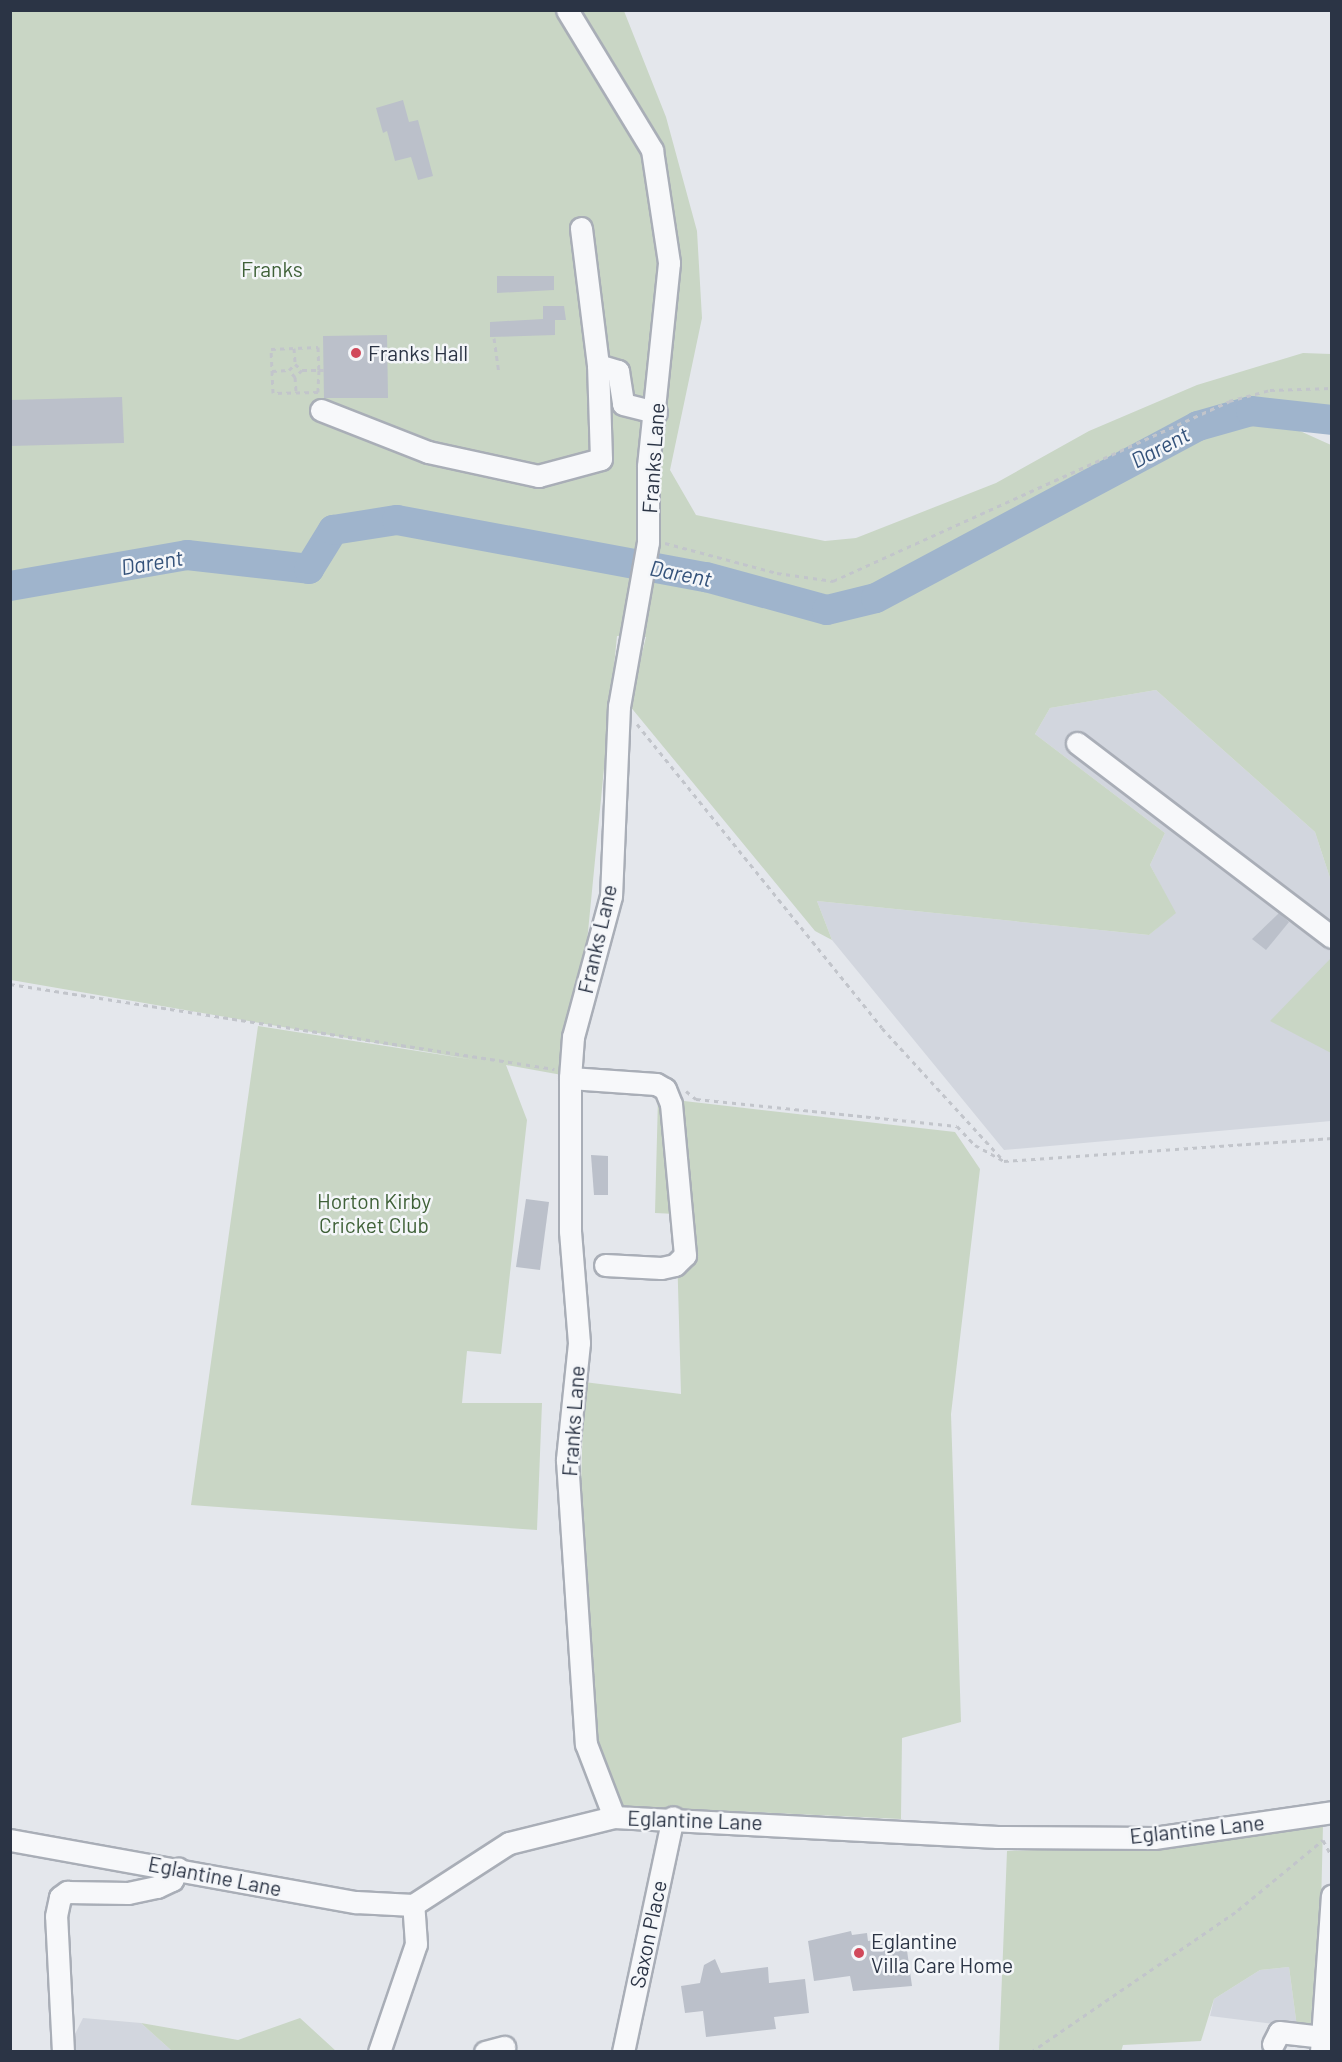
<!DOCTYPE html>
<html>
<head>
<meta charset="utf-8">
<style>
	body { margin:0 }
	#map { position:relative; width:1342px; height:2062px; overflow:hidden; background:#e4e7ec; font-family:Barlow,sans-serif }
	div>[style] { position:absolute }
	.built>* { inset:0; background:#d2d6de }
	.green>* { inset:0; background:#c9d6c5 }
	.river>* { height:30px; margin:-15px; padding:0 15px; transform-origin:15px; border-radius:15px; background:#9fb4cc }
	.building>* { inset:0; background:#bbc0ca }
	.path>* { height:3px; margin-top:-1.5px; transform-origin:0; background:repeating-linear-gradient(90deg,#c2c5cb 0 4.5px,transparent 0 9px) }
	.roads { filter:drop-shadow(2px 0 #a9aeb7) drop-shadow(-2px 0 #a9aeb7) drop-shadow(0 2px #a9aeb7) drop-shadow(0 -2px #a9aeb7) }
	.minor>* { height:21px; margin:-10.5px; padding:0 10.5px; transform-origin:10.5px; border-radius:10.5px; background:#f7f8fa }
	.dots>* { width:16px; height:16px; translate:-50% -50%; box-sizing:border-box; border:3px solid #f4f6f9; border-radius:50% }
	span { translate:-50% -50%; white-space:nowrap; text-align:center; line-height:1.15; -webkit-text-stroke:5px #f4f6f9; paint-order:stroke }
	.park-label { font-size:21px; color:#3f6138 }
	.poi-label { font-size:21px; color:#2b3445 }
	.left { translate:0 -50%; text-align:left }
	.street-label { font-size:21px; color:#2b3445 }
	.water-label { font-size:22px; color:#34527a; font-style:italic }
	.frame { position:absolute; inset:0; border:12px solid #2b3445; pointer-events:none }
</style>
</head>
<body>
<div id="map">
	<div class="built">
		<i style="clip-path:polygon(1156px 690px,1315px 832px,1331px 881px,1331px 1121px,1004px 1150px,832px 940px,817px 901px,1149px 935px,1175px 913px,1150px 865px,1165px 833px,1035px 734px,1050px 708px)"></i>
		<i style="clip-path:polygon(1289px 1967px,1297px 2027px,1210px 2016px,1214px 1999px,1260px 1970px)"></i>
		<i style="clip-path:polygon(83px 2018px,141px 2023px,172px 2051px,66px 2052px)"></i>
	</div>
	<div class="green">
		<i style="clip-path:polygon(evenodd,10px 11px,624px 11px,666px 117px,697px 231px,702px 318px,670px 470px,696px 515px,825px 541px,856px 538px,996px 483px,1089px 431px,1197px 385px,1303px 353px,1331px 354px,1331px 419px,1280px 422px,1331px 445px,1331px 881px,1315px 832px,1156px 690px,1050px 708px,1035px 734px,1165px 833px,1150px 865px,1176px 913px,1149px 935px,817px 901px,832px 940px,815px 931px,629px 705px,646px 637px,617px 636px,586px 952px,562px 1075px,506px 1065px,527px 1120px,501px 1354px,467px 1351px,462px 1403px,542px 1403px,537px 1530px,191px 1505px,258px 1026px,475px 1060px,11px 980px,11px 593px,164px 566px,11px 574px,10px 11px,401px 515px,516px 529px,601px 545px,402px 515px,401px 515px)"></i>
		<i style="clip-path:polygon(1331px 958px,1331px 1053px,1270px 1021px)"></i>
		<i style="clip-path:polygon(658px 1098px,955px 1132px,980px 1169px,951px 1414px,961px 1722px,902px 1738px,901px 1819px,622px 1806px,596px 1746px,581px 1485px,584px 1382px,681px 1394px,676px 1214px,655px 1213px)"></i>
		<i style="clip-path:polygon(1323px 1825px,1318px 2031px,1297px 2027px,1289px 1967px,1260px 1970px,1214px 1999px,1201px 2041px,1123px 2045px,1121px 2052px,999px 2052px,1007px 1851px,1198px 1844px)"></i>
		<i style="clip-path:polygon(300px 2018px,336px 2051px,172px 2051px,141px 2023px,238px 2040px)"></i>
	</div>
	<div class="river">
		<i style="left:10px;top:586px;width:180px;rotate:-9.9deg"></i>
		<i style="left:187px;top:555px;width:123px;rotate:6.5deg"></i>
		<i style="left:309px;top:569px;width:46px;rotate:-58.4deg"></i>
		<i style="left:333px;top:530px;width:65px;rotate:-8.9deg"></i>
		<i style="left:397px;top:520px;width:314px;rotate:10.5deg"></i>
		<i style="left:706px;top:577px;width:125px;rotate:15.3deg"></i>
		<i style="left:827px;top:610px;width:50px;rotate:-13.8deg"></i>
		<i style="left:876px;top:598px;width:365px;rotate:-28.1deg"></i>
		<i style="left:1198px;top:426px;width:55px;rotate:-15.8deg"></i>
		<i style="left:1251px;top:411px;width:81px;rotate:6.3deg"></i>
	</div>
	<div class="building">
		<i style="clip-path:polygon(403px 100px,409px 122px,418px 120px,433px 176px,418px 180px,411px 157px,395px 161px,387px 131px,383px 133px,376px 108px)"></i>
		<i style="clip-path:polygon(497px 276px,554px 276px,554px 290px,497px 293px)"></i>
		<i style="clip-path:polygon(543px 306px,564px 306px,566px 320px,555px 320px,555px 335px,490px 337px,490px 322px,543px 319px)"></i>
		<i style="clip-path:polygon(387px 335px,388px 398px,324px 398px,323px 336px)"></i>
		<i style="clip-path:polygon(122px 397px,124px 443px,10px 446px,10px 400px)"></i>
		<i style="clip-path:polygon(1279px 913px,1289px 922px,1266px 950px,1252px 939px)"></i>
		<i style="clip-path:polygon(591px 1155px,608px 1156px,608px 1195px,594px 1195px)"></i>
		<i style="clip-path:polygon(526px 1199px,549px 1202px,540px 1270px,516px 1267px)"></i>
		<i style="clip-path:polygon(851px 1931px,852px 1935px,867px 1933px,868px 1941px,905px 1936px,912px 1986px,853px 1991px,850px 1976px,814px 1981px,808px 1941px)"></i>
		<i style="clip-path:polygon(715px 1959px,721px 1973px,768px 1967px,769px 1983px,805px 1979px,809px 2013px,774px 2017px,776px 2029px,706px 2037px,703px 2011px,685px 2013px,681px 1986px,700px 1983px,704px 1965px)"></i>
	</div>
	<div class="path">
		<i style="left:494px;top:338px;width:34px;rotate:82deg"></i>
		<i style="left:294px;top:348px;width:16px;rotate:86deg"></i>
		<i style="left:302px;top:370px;width:10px;rotate:135deg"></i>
		<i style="left:295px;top:377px;width:9px;rotate:-131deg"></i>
		<i style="left:289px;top:370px;width:8px;rotate:-45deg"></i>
		<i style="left:295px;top:364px;width:9px;rotate:41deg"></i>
		<i style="left:302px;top:370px;width:17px"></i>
		<i style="left:319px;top:370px;width:22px;rotate:93deg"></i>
		<i style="left:318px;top:392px;width:45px;rotate:178.7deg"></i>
		<i style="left:273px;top:393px;width:44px;rotate:-92.6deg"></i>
		<i style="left:271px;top:349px;width:47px;rotate:-2.4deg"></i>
		<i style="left:318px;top:347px;width:23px;rotate:88deg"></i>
		<i style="left:319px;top:370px;width:5px"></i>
		<i style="left:272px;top:371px;width:16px;rotate:-4deg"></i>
		<i style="left:295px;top:377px;width:15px;rotate:86deg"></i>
		<i style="left:665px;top:543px;width:116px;rotate:15deg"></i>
		<i style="left:777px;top:573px;width:57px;rotate:8.1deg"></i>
		<i style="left:833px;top:581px;width:435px;rotate:-24.4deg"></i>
		<i style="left:1229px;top:401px;width:42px;rotate:-15deg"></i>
		<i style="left:1270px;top:390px;width:62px;rotate:-1.8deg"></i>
		<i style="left:637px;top:724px;width:390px;rotate:51.1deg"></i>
		<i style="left:882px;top:1028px;width:176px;rotate:47.5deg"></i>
		<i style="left:10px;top:984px;width:551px;rotate:8.88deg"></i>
		<i style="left:686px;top:1091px;width:13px;rotate:39deg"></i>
		<i style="left:696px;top:1099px;width:262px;rotate:5.9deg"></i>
		<i style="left:957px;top:1126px;width:26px;rotate:47deg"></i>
		<i style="left:975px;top:1145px;width:33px;rotate:29deg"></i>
		<i style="left:1004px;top:1161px;width:329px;rotate:-4deg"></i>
		<i style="left:1031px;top:2052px;width:251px;rotate:-34.4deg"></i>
		<i style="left:1238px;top:1910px;width:110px;rotate:-39.5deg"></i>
		<i style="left:1323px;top:1840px;width:19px;rotate:62deg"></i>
	</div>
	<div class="roads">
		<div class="minor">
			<i style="left:567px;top:10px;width:164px;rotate:58.7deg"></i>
			<i style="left:652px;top:150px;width:114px;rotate:81.4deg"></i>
			<i style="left:669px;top:263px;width:204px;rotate:95.9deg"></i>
			<i style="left:648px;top:466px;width:76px;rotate:90deg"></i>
			<i style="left:648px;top:542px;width:167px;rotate:100deg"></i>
			<i style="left:619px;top:706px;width:190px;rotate:92.4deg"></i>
			<i style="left:611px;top:896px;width:146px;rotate:105.1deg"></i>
			<i style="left:573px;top:1037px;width:41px;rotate:94.2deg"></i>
			<i style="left:570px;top:1078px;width:153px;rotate:90deg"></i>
			<i style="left:570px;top:1231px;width:112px;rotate:85.4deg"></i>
			<i style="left:579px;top:1343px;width:118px;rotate:95.9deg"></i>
			<i style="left:567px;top:1460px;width:285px;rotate:86.2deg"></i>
			<i style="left:586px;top:1744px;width:78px;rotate:69deg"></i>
			<i style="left:598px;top:365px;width:21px;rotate:17deg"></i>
			<i style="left:618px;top:371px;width:33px;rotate:81deg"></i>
			<i style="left:623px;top:404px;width:34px;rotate:14deg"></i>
			<i style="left:321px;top:410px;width:115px;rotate:21.4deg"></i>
			<i style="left:428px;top:452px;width:113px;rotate:12.3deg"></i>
			<i style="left:538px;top:476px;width:65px;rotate:-15.1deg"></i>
			<i style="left:601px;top:459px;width:94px;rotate:-91.8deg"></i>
			<i style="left:598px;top:365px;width:138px;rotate:-97.1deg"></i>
			<i style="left:1077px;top:743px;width:320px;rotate:37.3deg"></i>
			<i style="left:570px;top:1078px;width:86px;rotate:4deg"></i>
			<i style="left:656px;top:1084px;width:10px;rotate:29deg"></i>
			<i style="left:665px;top:1089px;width:16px;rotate:68deg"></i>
			<i style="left:671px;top:1104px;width:152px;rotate:84.7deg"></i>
			<i style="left:685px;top:1255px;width:14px;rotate:135deg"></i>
			<i style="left:675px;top:1265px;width:14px;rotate:168deg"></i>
			<i style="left:661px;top:1268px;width:56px;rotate:-176.9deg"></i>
			<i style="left:10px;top:1840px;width:352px;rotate:10.2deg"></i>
			<i style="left:356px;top:1902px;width:57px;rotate:3deg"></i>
			<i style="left:413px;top:1905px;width:114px;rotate:-32.9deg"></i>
			<i style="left:509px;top:1843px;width:108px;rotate:-13.9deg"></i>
			<i style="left:614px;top:1817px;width:384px;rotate:3deg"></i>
			<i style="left:997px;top:1837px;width:157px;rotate:0.4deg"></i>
			<i style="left:1154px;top:1838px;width:180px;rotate:-8.3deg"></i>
			<i style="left:1273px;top:2044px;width:13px;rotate:-63deg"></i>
			<i style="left:1279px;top:2032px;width:43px;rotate:6.6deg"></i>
			<i style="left:63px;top:2052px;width:136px;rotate:-92.9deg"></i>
			<i style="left:56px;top:1916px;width:19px;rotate:-78deg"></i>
			<i style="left:60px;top:1897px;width:9px;rotate:-36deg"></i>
			<i style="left:67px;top:1892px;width:61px;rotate:0.9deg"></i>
			<i style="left:128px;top:1893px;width:30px;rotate:-12deg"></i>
			<i style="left:157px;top:1887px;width:17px;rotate:-25deg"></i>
			<i style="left:172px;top:1880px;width:13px;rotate:-61deg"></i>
			<i style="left:379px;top:2052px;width:114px;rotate:-71.1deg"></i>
			<i style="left:416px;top:1944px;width:39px;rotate:-94deg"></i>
			<i style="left:485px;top:2052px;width:20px;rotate:-15deg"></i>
			<i style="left:623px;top:2052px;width:240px;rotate:-78deg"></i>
			<i style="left:1321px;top:2052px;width:157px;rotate:-86deg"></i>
		</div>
	</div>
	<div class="dots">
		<i style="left:356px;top:353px;background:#d1495b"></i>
		<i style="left:859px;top:1953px;background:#d1495b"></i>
	</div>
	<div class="park-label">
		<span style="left:272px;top:269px">Franks</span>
		<span style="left:374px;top:1213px">Horton Kirby<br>Cricket Club</span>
	</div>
	<div class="poi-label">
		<span class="left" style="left:368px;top:353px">Franks Hall</span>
		<span class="left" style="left:871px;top:1953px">Eglantine<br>Villa Care Home</span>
	</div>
	<div class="street-label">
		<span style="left:653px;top:458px;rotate:-86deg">Franks Lane</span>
		<span style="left:597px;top:939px;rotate:-77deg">Franks Lane</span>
		<span style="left:573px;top:1421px;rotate:-86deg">Franks Lane</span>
		<span style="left:695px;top:1820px;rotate:2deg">Eglantine Lane</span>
		<span style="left:1197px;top:1829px;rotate:-6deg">Eglantine Lane</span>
		<span style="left:215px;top:1876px;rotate:11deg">Eglantine Lane</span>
		<span style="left:648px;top:1934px;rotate:-78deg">Saxon Place</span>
	</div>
	<div class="water-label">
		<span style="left:1160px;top:447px;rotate:-28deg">Darent</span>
		<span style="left:152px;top:562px;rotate:-9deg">Darent</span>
		<span style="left:681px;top:573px;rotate:11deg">Darent</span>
	</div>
	<div class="frame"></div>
</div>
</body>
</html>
